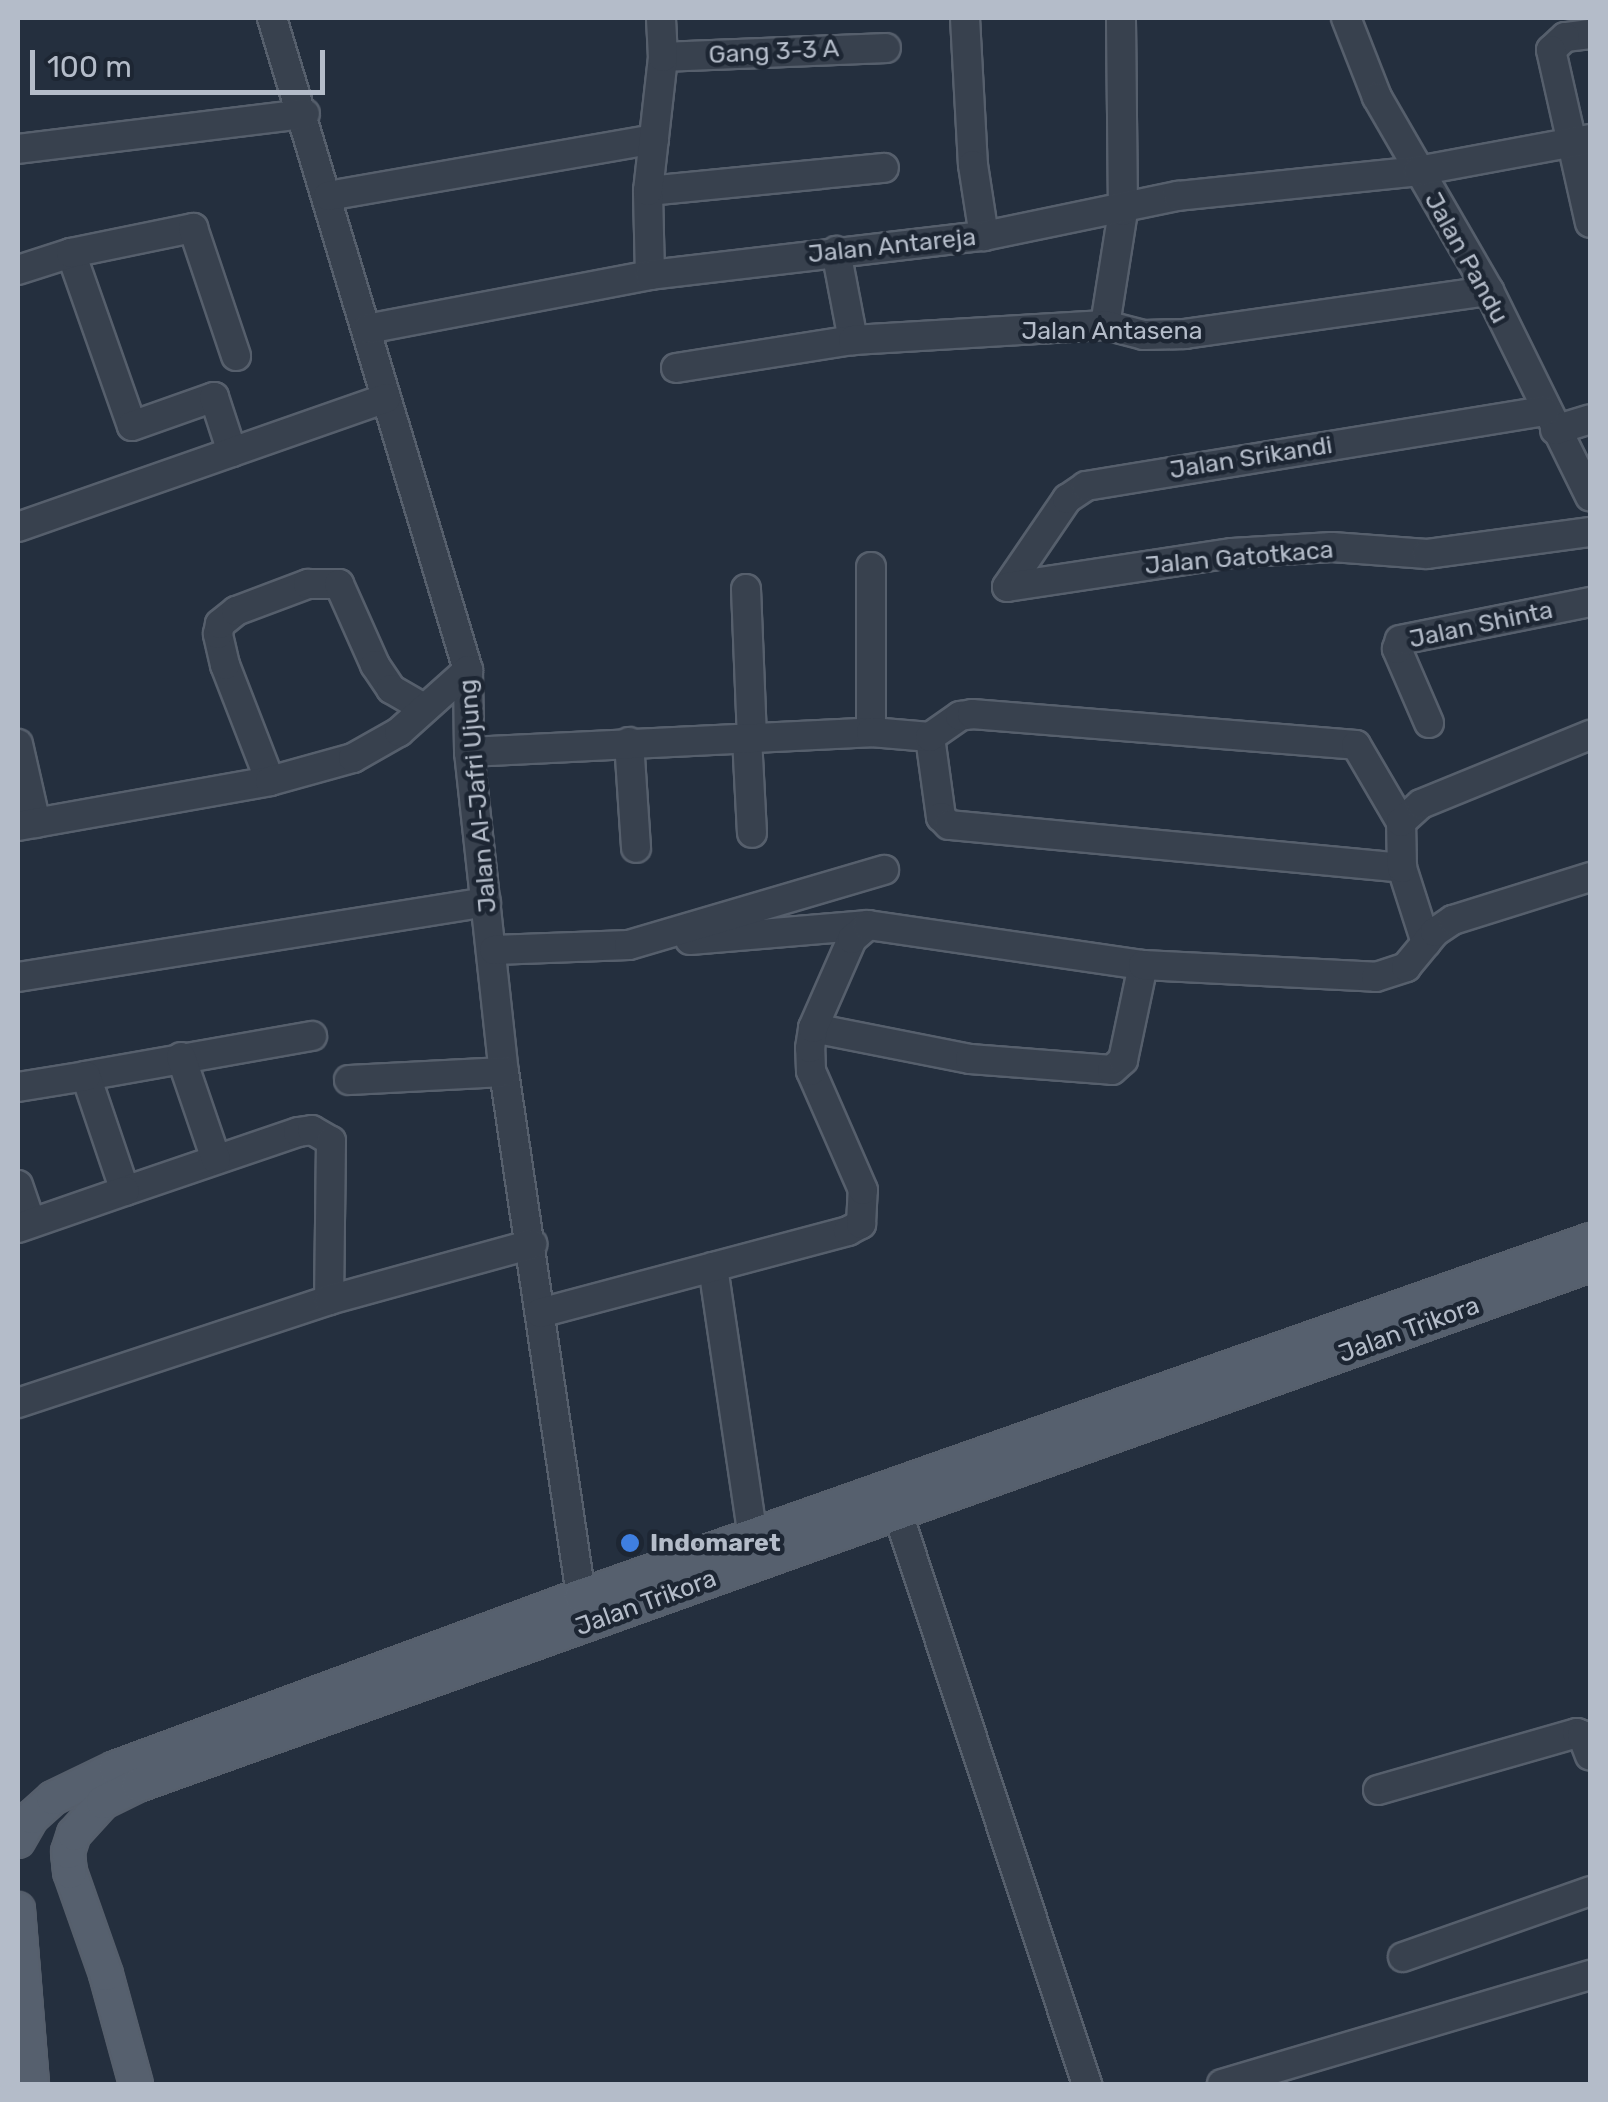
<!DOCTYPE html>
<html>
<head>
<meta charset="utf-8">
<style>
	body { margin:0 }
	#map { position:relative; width:1608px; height:2102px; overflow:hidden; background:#242f3e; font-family:Rubik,sans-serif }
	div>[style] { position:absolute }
	.roads { filter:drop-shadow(2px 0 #565f6c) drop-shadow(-2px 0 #565f6c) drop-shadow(0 2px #565f6c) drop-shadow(0 -2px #565f6c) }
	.minor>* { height:28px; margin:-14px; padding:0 14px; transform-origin:14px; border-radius:14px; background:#38414e }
	.major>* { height:32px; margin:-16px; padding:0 16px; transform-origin:16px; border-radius:16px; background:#56606e }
	.dots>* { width:28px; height:28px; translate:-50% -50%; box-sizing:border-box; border:5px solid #1d2633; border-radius:50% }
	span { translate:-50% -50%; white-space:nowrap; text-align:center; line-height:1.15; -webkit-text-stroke:9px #1d2633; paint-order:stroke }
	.street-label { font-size:25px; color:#b4bcc9 }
	.poi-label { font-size:25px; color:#b4bcc9; font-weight:700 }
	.left { translate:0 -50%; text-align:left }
	.frame { position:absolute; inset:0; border:20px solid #b4bcc9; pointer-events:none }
	.scale { position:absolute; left:30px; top:50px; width:295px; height:45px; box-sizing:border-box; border:5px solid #b4bcc9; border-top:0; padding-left:12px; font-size:30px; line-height:35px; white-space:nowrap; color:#b4bcc9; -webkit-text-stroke:8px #1d2633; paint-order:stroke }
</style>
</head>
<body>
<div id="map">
	<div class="roads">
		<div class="minor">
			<i style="left:272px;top:18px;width:681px;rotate:73.27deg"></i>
			<i style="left:468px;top:670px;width:82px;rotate:89.3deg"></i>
			<i style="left:469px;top:752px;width:322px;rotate:83.8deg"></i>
			<i style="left:504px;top:1072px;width:530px;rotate:81.64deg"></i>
			<i style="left:965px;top:18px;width:147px;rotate:86.9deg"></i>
			<i style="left:973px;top:165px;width:72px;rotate:81.2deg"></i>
			<i style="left:1346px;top:18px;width:85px;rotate:68.6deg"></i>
			<i style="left:1377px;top:97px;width:224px;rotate:60deg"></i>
			<i style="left:1489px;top:291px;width:229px;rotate:63.8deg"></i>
			<i style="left:1590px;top:34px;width:25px;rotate:173deg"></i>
			<i style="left:1565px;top:37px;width:19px;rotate:137deg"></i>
			<i style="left:1551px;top:50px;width:177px;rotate:77.3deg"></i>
			<i style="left:663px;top:57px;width:223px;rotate:-2.3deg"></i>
			<i style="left:18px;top:149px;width:289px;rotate:-7deg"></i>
			<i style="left:648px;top:191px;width:237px;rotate:-5.6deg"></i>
			<i style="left:328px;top:196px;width:331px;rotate:-9.9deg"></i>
			<i style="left:836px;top:251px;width:91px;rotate:79.2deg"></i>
			<i style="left:71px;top:253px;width:183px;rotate:70.6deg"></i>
			<i style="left:132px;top:426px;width:87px;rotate:-19.5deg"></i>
			<i style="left:214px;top:397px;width:58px;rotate:71.9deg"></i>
			<i style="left:18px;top:270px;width:56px;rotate:-17.8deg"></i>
			<i style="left:71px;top:253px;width:125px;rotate:-11.6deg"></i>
			<i style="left:193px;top:228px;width:135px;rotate:71.4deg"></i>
			<i style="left:650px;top:275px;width:84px;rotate:-91.4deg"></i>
			<i style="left:648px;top:191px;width:135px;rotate:-83.6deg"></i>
			<i style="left:663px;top:57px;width:39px;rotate:-93deg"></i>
			<i style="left:1105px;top:325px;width:115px;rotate:-81deg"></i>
			<i style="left:1123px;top:211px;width:193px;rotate:-90.6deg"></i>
			<i style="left:367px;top:329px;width:288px;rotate:-10.8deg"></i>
			<i style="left:650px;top:275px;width:336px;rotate:-6.7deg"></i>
			<i style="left:984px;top:236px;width:198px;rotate:-11.7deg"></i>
			<i style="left:1178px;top:196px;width:241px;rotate:-5.9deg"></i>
			<i style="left:1418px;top:171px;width:175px;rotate:-10.5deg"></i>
			<i style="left:676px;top:368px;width:179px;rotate:-9deg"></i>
			<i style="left:853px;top:340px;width:252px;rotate:-3.4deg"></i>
			<i style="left:1105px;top:325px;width:40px;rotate:14.4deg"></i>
			<i style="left:1144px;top:335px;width:41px;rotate:-1.4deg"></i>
			<i style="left:1185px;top:334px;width:307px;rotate:-8.1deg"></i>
			<i style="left:1555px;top:430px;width:37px;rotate:-17deg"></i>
			<i style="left:18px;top:527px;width:390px;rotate:-19.3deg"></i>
			<i style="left:871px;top:567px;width:165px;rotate:90deg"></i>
			<i style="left:1007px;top:587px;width:107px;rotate:-55.7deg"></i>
			<i style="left:1067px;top:499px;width:23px;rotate:-34deg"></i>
			<i style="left:1086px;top:486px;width:465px;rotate:-9.3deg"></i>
			<i style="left:1007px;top:587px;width:228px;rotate:-8.6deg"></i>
			<i style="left:1232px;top:553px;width:100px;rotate:-3.4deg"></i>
			<i style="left:1332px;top:547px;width:95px;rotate:4.2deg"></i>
			<i style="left:1427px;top:554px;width:164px;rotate:-7.7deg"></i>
			<i style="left:746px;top:589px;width:149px;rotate:87.7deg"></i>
			<i style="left:1429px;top:723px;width:81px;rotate:-113.4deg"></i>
			<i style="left:1397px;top:649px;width:9px;rotate:-72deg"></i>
			<i style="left:1400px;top:640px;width:194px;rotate:-11.3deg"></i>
			<i style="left:930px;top:737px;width:81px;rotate:82.2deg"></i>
			<i style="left:941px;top:817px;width:11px;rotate:45deg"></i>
			<i style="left:949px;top:825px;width:455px;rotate:5.4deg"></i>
			<i style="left:747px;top:738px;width:95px;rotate:87deg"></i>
			<i style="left:629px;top:742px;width:106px;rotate:86.2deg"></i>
			<i style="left:18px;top:744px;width:81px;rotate:77.2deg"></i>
			<i style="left:469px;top:752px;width:402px;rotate:-2.8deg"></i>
			<i style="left:871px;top:732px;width:59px;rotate:4.8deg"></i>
			<i style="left:930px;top:737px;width:37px;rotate:-35deg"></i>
			<i style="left:960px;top:716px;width:12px;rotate:-9deg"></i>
			<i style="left:972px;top:714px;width:385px;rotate:4.6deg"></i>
			<i style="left:1356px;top:745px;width:89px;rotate:59.7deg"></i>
			<i style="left:270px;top:781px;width:124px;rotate:-111.2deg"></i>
			<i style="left:225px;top:665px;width:32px;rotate:-103deg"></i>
			<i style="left:218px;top:634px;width:10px;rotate:-79deg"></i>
			<i style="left:220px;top:624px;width:21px;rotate:-39deg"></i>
			<i style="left:236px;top:611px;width:77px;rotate:-20.6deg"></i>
			<i style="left:308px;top:584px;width:31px"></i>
			<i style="left:339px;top:584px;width:89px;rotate:66deg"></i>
			<i style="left:375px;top:665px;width:29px;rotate:56deg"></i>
			<i style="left:391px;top:689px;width:38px;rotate:30deg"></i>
			<i style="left:18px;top:826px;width:256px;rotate:-10.1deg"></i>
			<i style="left:270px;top:781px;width:86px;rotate:-15.5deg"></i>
			<i style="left:353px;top:758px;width:53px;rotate:-29.5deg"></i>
			<i style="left:399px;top:732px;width:93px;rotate:-41.9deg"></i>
			<i style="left:690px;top:940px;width:179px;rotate:-4.8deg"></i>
			<i style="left:1426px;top:943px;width:79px;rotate:-107.7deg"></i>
			<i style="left:1402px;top:868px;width:46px;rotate:-91.2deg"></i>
			<i style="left:1401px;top:822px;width:27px;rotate:-42deg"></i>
			<i style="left:1421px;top:804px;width:183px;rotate:-22.2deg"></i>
			<i style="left:494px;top:950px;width:135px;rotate:-2.1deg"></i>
			<i style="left:629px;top:945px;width:266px;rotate:-16.4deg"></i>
			<i style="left:18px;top:977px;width:474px;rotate:-9.1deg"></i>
			<i style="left:813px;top:1028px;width:160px;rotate:11.2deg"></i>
			<i style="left:970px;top:1059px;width:142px;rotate:4.4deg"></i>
			<i style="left:1112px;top:1070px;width:15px;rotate:-42deg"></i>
			<i style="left:1123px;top:1060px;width:97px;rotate:-78.1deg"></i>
			<i style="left:312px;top:1036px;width:230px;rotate:170deg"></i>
			<i style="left:86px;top:1076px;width:121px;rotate:71.3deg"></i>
			<i style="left:125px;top:1191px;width:183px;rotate:-18.8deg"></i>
			<i style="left:298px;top:1132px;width:14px;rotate:-8deg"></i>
			<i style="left:312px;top:1130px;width:22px;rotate:30deg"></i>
			<i style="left:331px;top:1141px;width:159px;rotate:90.7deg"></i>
			<i style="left:181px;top:1057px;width:108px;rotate:71.1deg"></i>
			<i style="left:349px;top:1080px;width:155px;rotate:-3deg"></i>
			<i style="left:18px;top:1087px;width:69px;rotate:-9.2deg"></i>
			<i style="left:18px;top:1185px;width:40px;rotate:71.1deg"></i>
			<i style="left:18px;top:1228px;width:113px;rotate:-19.1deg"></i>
			<i style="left:713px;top:1267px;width:274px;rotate:81.6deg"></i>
			<i style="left:540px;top:1313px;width:319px;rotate:-14.9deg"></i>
			<i style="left:848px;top:1231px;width:15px;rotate:-28deg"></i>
			<i style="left:861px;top:1224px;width:34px;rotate:-87deg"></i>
			<i style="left:863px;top:1190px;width:130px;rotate:-113.6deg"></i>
			<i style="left:811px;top:1071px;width:23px;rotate:-92deg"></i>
			<i style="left:810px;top:1048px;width:20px;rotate:-81deg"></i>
			<i style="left:813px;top:1028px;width:97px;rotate:-66.3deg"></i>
			<i style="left:852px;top:939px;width:21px;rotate:-41deg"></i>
			<i style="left:868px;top:925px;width:278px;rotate:8.3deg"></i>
			<i style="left:1143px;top:965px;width:233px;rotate:2.9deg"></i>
			<i style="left:1376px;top:977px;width:32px;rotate:-18deg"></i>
			<i style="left:1406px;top:967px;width:45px;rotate:-50.4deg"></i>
			<i style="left:1435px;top:932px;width:22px;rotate:-34deg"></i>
			<i style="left:1453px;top:920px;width:144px;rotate:-17.4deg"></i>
			<i style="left:18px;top:1403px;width:328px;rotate:-18.3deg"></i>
			<i style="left:329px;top:1300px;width:211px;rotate:-15.4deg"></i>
			<i style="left:898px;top:1514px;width:601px;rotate:71.66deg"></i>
			<i style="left:1378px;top:1790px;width:207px;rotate:-16deg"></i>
			<i style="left:1577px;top:1733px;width:5px;rotate:22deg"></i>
			<i style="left:1582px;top:1735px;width:22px;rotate:69deg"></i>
			<i style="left:1403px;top:1957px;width:198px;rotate:-19.4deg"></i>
			<i style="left:1222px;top:2084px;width:384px;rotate:-16.5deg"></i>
		</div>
		<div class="major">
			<i style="left:18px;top:1841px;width:28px;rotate:-60deg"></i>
			<i style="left:32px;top:1817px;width:28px;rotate:-42deg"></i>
			<i style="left:53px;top:1798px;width:69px;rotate:-25.8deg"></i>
			<i style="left:115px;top:1768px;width:497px;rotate:-20.3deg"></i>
			<i style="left:581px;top:1596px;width:1070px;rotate:-19.43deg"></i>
			<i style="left:18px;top:1909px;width:176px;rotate:85.4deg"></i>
			<i style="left:136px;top:2084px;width:114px;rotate:-105.3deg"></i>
			<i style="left:106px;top:1974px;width:108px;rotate:-109.4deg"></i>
			<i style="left:70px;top:1872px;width:20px;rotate:-96deg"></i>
			<i style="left:68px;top:1852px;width:19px;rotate:-72deg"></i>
			<i style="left:74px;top:1834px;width:43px;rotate:-47.8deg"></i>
			<i style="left:103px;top:1802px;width:39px;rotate:-26deg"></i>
			<i style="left:138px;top:1785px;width:1542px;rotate:-19.7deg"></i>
		</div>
	</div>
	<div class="dots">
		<i style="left:630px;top:1543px;background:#3f7fe0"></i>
	</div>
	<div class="street-label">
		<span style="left:774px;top:52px;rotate:-3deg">Gang 3-3 A</span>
		<span style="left:892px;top:246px;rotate:-6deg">Jalan Antareja</span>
		<span style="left:1466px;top:258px;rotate:61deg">Jalan Pandu</span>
		<span style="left:1112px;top:331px">Jalan Antasena</span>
		<span style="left:1251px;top:458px;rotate:-9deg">Jalan Srikandi</span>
		<span style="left:1239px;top:558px;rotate:-5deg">Jalan Gatotkaca</span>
		<span style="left:1481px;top:625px;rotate:-12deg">Jalan Shinta</span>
		<span style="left:478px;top:796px;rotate:-95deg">Jalan Al-Jafri Ujung</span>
		<span style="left:1409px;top:1330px;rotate:-20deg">Jalan Trikora</span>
		<span style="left:646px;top:1603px;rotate:-20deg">Jalan Trikora</span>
	</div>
	<div class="poi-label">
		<span class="left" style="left:650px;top:1543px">Indomaret</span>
	</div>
	<div class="frame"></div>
	<div class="scale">100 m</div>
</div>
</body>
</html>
